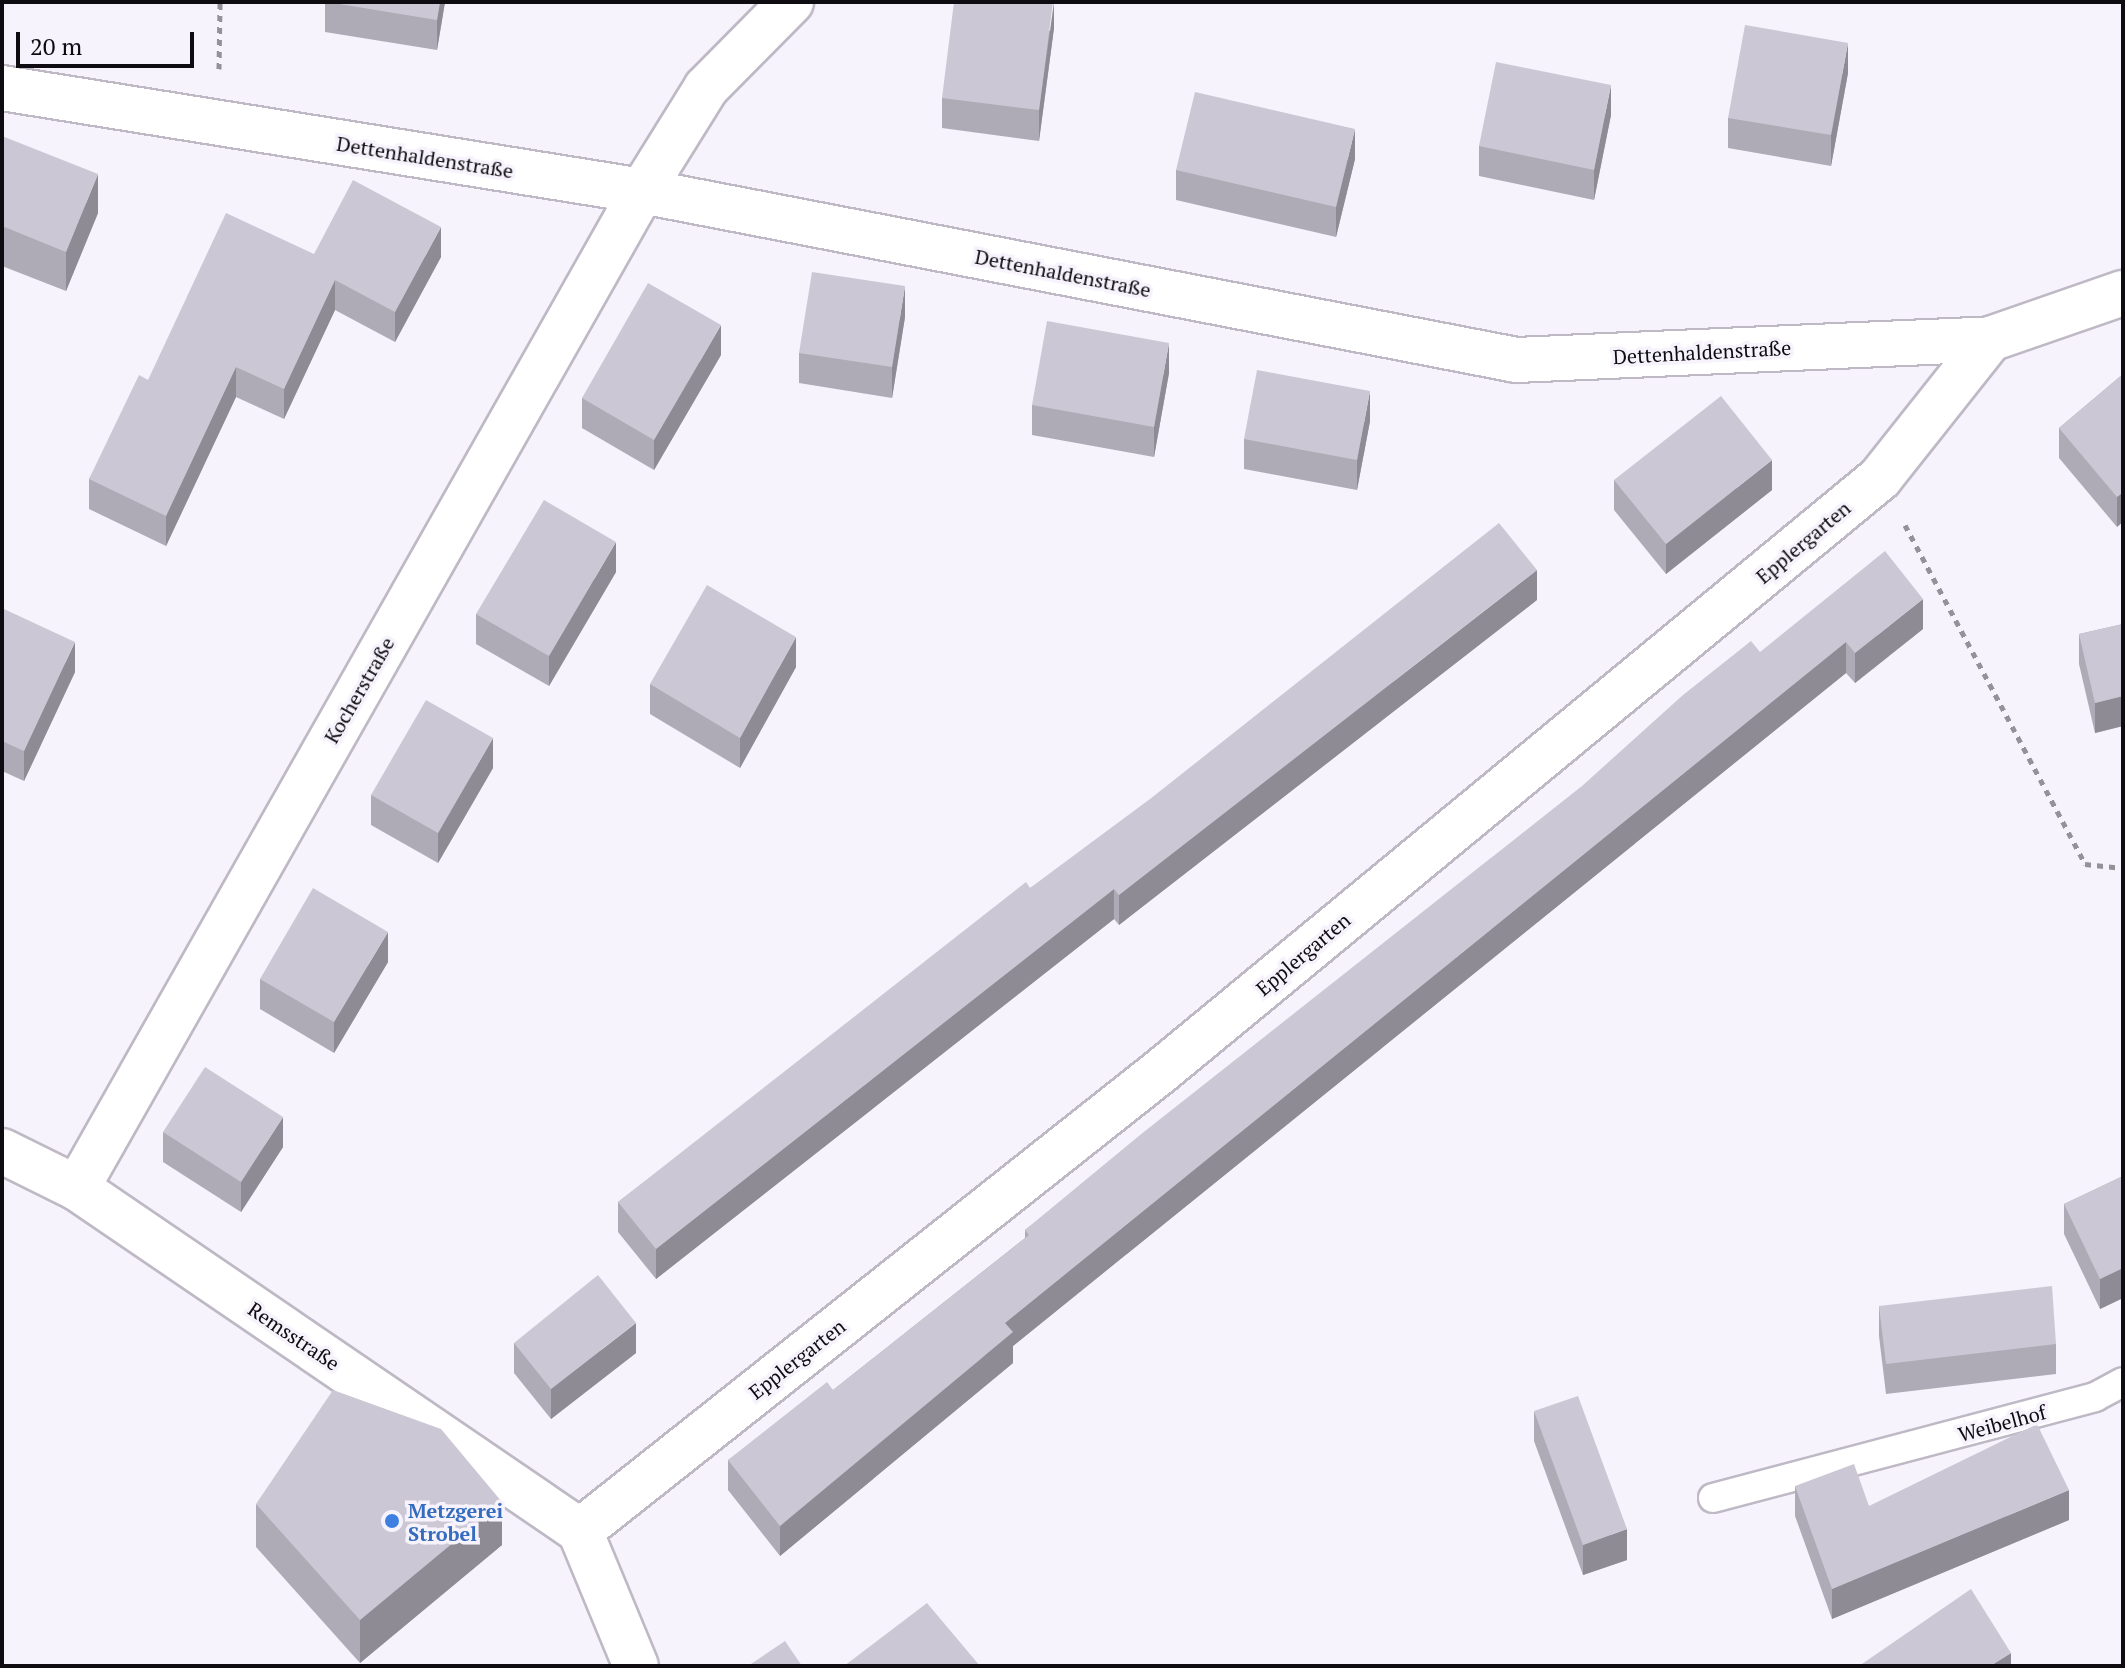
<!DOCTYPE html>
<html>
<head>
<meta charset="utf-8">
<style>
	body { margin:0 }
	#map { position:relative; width:2125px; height:1668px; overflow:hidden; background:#f7f3fd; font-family:"PT Serif",serif }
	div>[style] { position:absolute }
	.path>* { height:5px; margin-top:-2.5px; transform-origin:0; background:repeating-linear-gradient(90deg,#959199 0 6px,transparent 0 12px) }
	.roads { filter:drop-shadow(2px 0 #beb9c5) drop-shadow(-2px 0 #beb9c5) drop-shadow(0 2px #beb9c5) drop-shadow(0 -2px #beb9c5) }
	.service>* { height:28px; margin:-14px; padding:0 14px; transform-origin:14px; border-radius:14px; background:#fff }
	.minor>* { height:44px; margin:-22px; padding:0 22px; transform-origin:22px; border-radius:22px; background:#fff }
	.wall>* { inset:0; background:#afabb6 }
	.shaded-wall>* { inset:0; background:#8f8b94 }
	.building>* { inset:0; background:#ccc7d4 }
	.dots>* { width:22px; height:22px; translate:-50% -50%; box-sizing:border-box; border:4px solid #f7f3fd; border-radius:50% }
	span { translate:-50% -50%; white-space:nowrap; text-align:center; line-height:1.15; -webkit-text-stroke:7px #f7f3fd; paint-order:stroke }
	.street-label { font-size:20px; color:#0e0c10 }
	.shop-label { font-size:20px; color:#366cbe; font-weight:700 }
	.left { translate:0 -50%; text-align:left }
	.frame { position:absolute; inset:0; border:4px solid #0e0c10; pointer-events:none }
	.scale { position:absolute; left:16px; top:32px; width:178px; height:36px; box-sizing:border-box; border:4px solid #0e0c10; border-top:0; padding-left:10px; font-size:24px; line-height:28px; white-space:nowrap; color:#0e0c10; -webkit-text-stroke:6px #f7f3fd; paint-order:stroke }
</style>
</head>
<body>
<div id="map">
	<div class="path">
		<i style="left:219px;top:69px;width:67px;rotate:-89.1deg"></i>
		<i style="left:1905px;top:525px;width:384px;rotate:62deg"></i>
		<i style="left:2085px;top:864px;width:38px;rotate:6deg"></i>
	</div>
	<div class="roads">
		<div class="service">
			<i style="left:1713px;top:1498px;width:395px;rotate:-14.8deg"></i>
			<i style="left:2095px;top:1397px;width:32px;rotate:-28deg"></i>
		</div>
		<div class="minor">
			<i style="left:2px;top:88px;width:648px;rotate:9.14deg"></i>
			<i style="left:642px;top:191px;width:890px;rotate:10.94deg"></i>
			<i style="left:1516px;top:360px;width:474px;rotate:-2.5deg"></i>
			<i style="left:1990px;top:339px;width:141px;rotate:-19.1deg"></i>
			<i style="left:2px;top:1151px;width:84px;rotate:26.3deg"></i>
			<i style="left:77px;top:1188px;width:609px;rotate:34.29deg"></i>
			<i style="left:77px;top:1188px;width:1146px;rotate:-60.46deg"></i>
			<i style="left:642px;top:191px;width:121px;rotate:-58.1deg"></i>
			<i style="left:706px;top:88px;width:121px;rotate:-45.3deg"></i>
			<i style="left:580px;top:1531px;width:741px;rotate:-38.37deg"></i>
			<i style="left:1161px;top:1071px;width:932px;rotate:-39.51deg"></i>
			<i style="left:1880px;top:478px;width:177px;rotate:-51.6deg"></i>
			<i style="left:580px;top:1531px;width:146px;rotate:67.5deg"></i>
		</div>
	</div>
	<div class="wall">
		<i style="clip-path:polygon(325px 2px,445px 2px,437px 50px,325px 32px)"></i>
		<i style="clip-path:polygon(1054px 28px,1039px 141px,942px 128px,942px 98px)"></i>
		<i style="clip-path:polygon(1848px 73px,1831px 166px,1728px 148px,1728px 118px)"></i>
		<i style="clip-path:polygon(1611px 115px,1594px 200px,1479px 176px,1479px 146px)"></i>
		<i style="clip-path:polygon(2px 136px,98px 213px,66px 291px,2px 266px)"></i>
		<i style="clip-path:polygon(1355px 159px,1336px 237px,1176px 200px,1176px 170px)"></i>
		<i style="clip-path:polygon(314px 254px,441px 257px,395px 342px,335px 310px,284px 419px,236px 397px,166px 546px,89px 509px,89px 479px,148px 380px)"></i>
		<i style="clip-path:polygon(905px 317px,892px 398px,799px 383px,799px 353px)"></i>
		<i style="clip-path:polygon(721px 355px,654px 470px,582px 428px,582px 398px)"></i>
		<i style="clip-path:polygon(1169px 373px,1154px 457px,1032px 435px,1032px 405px)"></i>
		<i style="clip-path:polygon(2123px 374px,2117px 527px,2059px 458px,2059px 428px)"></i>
		<i style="clip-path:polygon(1370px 421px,1357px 490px,1244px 469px,1244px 439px)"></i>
		<i style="clip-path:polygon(1614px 480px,1772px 490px,1666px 574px,1614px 510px)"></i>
		<i style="clip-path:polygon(616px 572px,549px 686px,476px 644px,476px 614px)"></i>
		<i style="clip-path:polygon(1537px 600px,1119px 925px,1114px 919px,656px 1279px,618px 1232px,618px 1202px,1030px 888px)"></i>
		<i style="clip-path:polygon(2px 614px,75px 672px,24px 781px,2px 771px)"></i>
		<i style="clip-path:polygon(2123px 624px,2123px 726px,2095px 733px,2079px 664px,2079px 634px)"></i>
		<i style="clip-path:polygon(1923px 629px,1855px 683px,1846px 673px,1013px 1346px,1013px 1363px,780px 1556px,728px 1490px,728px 1460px,833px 1390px,1025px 1238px,1025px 1230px,1760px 652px)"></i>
		<i style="clip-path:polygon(796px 667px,740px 768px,650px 714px,650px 684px)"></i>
		<i style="clip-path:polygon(493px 768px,438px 863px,371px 825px,371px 795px)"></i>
		<i style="clip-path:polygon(388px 962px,334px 1053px,260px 1009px,260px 979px)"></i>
		<i style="clip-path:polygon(163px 1132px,283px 1147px,241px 1212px,163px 1162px)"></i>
		<i style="clip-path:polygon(2123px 1176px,2123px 1298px,2100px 1309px,2064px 1234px,2064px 1204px)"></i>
		<i style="clip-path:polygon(1879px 1306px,2056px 1344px,2056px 1374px,1886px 1394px,1879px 1336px)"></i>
		<i style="clip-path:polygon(514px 1343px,636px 1353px,551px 1419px,514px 1373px)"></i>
		<i style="clip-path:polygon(1534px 1411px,1627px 1560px,1583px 1575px,1534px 1441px)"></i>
		<i style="clip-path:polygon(1795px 1486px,1869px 1506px,2069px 1520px,1832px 1619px,1795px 1516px)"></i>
		<i style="clip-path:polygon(256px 1504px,502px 1545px,360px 1663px,256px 1547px)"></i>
	</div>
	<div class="shaded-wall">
		<i style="clip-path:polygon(440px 2px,445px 2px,437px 50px,437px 20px)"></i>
		<i style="clip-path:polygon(1054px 2px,1054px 28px,1039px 141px,1039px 110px)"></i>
		<i style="clip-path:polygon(1848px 43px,1848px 73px,1831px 166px,1831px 135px)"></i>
		<i style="clip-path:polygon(1611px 85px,1611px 115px,1594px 200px,1594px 170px)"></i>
		<i style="clip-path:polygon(1355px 129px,1355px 159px,1336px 237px,1336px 207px)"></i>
		<i style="clip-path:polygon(98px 174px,98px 213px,66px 291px,66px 252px)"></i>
		<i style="clip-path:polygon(441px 227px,441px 257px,395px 342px,395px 312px)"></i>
		<i style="clip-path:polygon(335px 280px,335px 310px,284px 419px,284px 389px)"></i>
		<i style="clip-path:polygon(905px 286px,905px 317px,892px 398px,892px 367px)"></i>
		<i style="clip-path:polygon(721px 325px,721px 355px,654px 470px,654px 440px)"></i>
		<i style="clip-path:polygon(1169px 343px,1169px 373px,1154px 457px,1154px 427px)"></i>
		<i style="clip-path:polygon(236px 367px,236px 397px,166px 546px,166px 516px)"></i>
		<i style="clip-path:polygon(1370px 391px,1370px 421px,1357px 490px,1357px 460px)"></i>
		<i style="clip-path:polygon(1772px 460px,1772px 490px,1666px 574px,1666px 544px)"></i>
		<i style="clip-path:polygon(2123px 492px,2123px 522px,2117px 527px,2117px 497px)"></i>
		<i style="clip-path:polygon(616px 542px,616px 572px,549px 686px,549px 656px)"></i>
		<i style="clip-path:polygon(1537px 570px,1537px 600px,1119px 925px,1119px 895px)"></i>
		<i style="clip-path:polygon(1923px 599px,1923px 629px,1855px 683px,1855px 653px)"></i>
		<i style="clip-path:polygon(796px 637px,796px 667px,740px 768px,740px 738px)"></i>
		<i style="clip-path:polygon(75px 642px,75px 672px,24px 781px,24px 751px)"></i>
		<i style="clip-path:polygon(1846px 642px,1846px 673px,1013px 1346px,1013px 1363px,780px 1556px,780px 1526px,1005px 1323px)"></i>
		<i style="clip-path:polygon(2123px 696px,2123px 726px,2095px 733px,2095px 703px)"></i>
		<i style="clip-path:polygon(493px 738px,493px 768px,438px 863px,438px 833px)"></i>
		<i style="clip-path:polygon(1114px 889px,1114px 919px,656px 1279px,656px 1249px)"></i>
		<i style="clip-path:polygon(388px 932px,388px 962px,334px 1053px,334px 1022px)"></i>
		<i style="clip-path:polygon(283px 1117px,283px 1147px,241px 1212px,241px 1182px)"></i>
		<i style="clip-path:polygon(2123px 1268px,2123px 1298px,2100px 1309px,2100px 1279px)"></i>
		<i style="clip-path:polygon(636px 1323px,636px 1353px,551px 1419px,551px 1389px)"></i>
		<i style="clip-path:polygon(2069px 1490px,2069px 1520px,1832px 1619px,1832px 1589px)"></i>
		<i style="clip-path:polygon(502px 1502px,502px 1545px,360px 1663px,360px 1620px)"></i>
		<i style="clip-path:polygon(1627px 1529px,1627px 1560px,1583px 1575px,1583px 1545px)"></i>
		<i style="clip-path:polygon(2011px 1653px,2011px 1666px,1990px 1666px)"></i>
	</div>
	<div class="building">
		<i style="clip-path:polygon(327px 2px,440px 2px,437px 20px)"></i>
		<i style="clip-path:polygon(954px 2px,1053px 2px,1039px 110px,942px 98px)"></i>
		<i style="clip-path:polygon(1745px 25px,1848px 43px,1831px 135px,1728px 118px)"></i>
		<i style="clip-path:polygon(1496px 62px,1611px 85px,1594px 170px,1479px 146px)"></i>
		<i style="clip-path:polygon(1195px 92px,1355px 129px,1336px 207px,1176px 170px)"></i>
		<i style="clip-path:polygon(2px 136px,98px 174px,66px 252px,2px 226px)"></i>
		<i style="clip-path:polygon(353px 180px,441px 227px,395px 312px,335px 280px,284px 389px,236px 367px,166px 516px,89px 479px,139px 375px,148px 380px,226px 213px,314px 254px)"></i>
		<i style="clip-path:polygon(812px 272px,905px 286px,892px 367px,799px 353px)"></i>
		<i style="clip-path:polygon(648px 283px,721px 325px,654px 440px,582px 398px)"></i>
		<i style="clip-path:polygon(1047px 321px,1169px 343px,1154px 427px,1032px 405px)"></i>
		<i style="clip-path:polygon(1257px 370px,1370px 391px,1357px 460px,1244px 439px)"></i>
		<i style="clip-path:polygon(2123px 374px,2123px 492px,2117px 497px,2059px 428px)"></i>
		<i style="clip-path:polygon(1721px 396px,1772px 460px,1666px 544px,1614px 480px)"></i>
		<i style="clip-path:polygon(544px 500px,616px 542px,549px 656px,476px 614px)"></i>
		<i style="clip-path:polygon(1499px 523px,1537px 570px,1119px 895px,1114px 889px,656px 1249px,618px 1202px,1026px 882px,1030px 888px,1150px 799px)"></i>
		<i style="clip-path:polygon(1885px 551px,1923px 599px,1855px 653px,1846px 642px,1005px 1323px,1013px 1332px,780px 1526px,728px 1460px,827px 1382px,833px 1390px,1029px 1235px,1025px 1230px,1140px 1135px,1582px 786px,1683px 695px,1751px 641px,1760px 652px)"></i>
		<i style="clip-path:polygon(707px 585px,796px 637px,740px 738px,650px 684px)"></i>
		<i style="clip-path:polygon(4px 609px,75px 642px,24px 751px,2px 741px,2px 614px)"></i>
		<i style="clip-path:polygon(2123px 624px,2123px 696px,2095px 703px,2079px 634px)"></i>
		<i style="clip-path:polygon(426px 700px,493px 738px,438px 833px,371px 795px)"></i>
		<i style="clip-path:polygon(313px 888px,388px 932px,334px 1022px,260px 979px)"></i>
		<i style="clip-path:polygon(205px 1067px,283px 1117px,241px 1182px,163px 1132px)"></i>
		<i style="clip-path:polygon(2123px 1176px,2123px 1268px,2100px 1279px,2064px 1204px)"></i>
		<i style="clip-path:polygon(598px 1275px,636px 1323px,551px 1389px,514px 1343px)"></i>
		<i style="clip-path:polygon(2052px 1286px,2056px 1344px,1886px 1364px,1879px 1306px)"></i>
		<i style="clip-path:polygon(333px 1390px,441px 1429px,502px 1502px,360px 1620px,256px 1504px)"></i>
		<i style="clip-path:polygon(1578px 1396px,1627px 1529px,1583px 1545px,1534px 1411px)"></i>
		<i style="clip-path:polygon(2037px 1424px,2069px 1490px,1832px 1589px,1795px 1486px,1854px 1464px,1869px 1506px)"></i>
		<i style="clip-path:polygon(1971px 1589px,2011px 1653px,1990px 1666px,1859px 1666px)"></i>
		<i style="clip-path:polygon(927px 1603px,980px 1666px,844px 1666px)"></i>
		<i style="clip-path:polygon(785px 1641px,802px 1666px,748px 1666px)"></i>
	</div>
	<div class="dots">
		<i style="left:392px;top:1521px;background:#3f7fe0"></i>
	</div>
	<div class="street-label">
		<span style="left:425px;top:157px;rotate:9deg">Dettenhaldenstraße</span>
		<span style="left:1063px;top:273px;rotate:11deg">Dettenhaldenstraße</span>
		<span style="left:1702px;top:352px;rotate:-3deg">Dettenhaldenstraße</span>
		<span style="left:1803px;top:542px;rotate:-40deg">Epplergarten</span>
		<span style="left:359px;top:690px;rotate:-60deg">Kocherstraße</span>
		<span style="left:1303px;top:954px;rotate:-40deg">Epplergarten</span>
		<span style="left:294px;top:1336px;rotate:34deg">Remsstraße</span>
		<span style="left:797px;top:1359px;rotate:-38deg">Epplergarten</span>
		<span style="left:2002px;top:1423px;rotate:-15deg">Weibelhof</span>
	</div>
	<div class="shop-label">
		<span class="left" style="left:408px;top:1522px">Metzgerei<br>Strobel</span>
	</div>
	<div class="frame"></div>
	<div class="scale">20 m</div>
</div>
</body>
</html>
